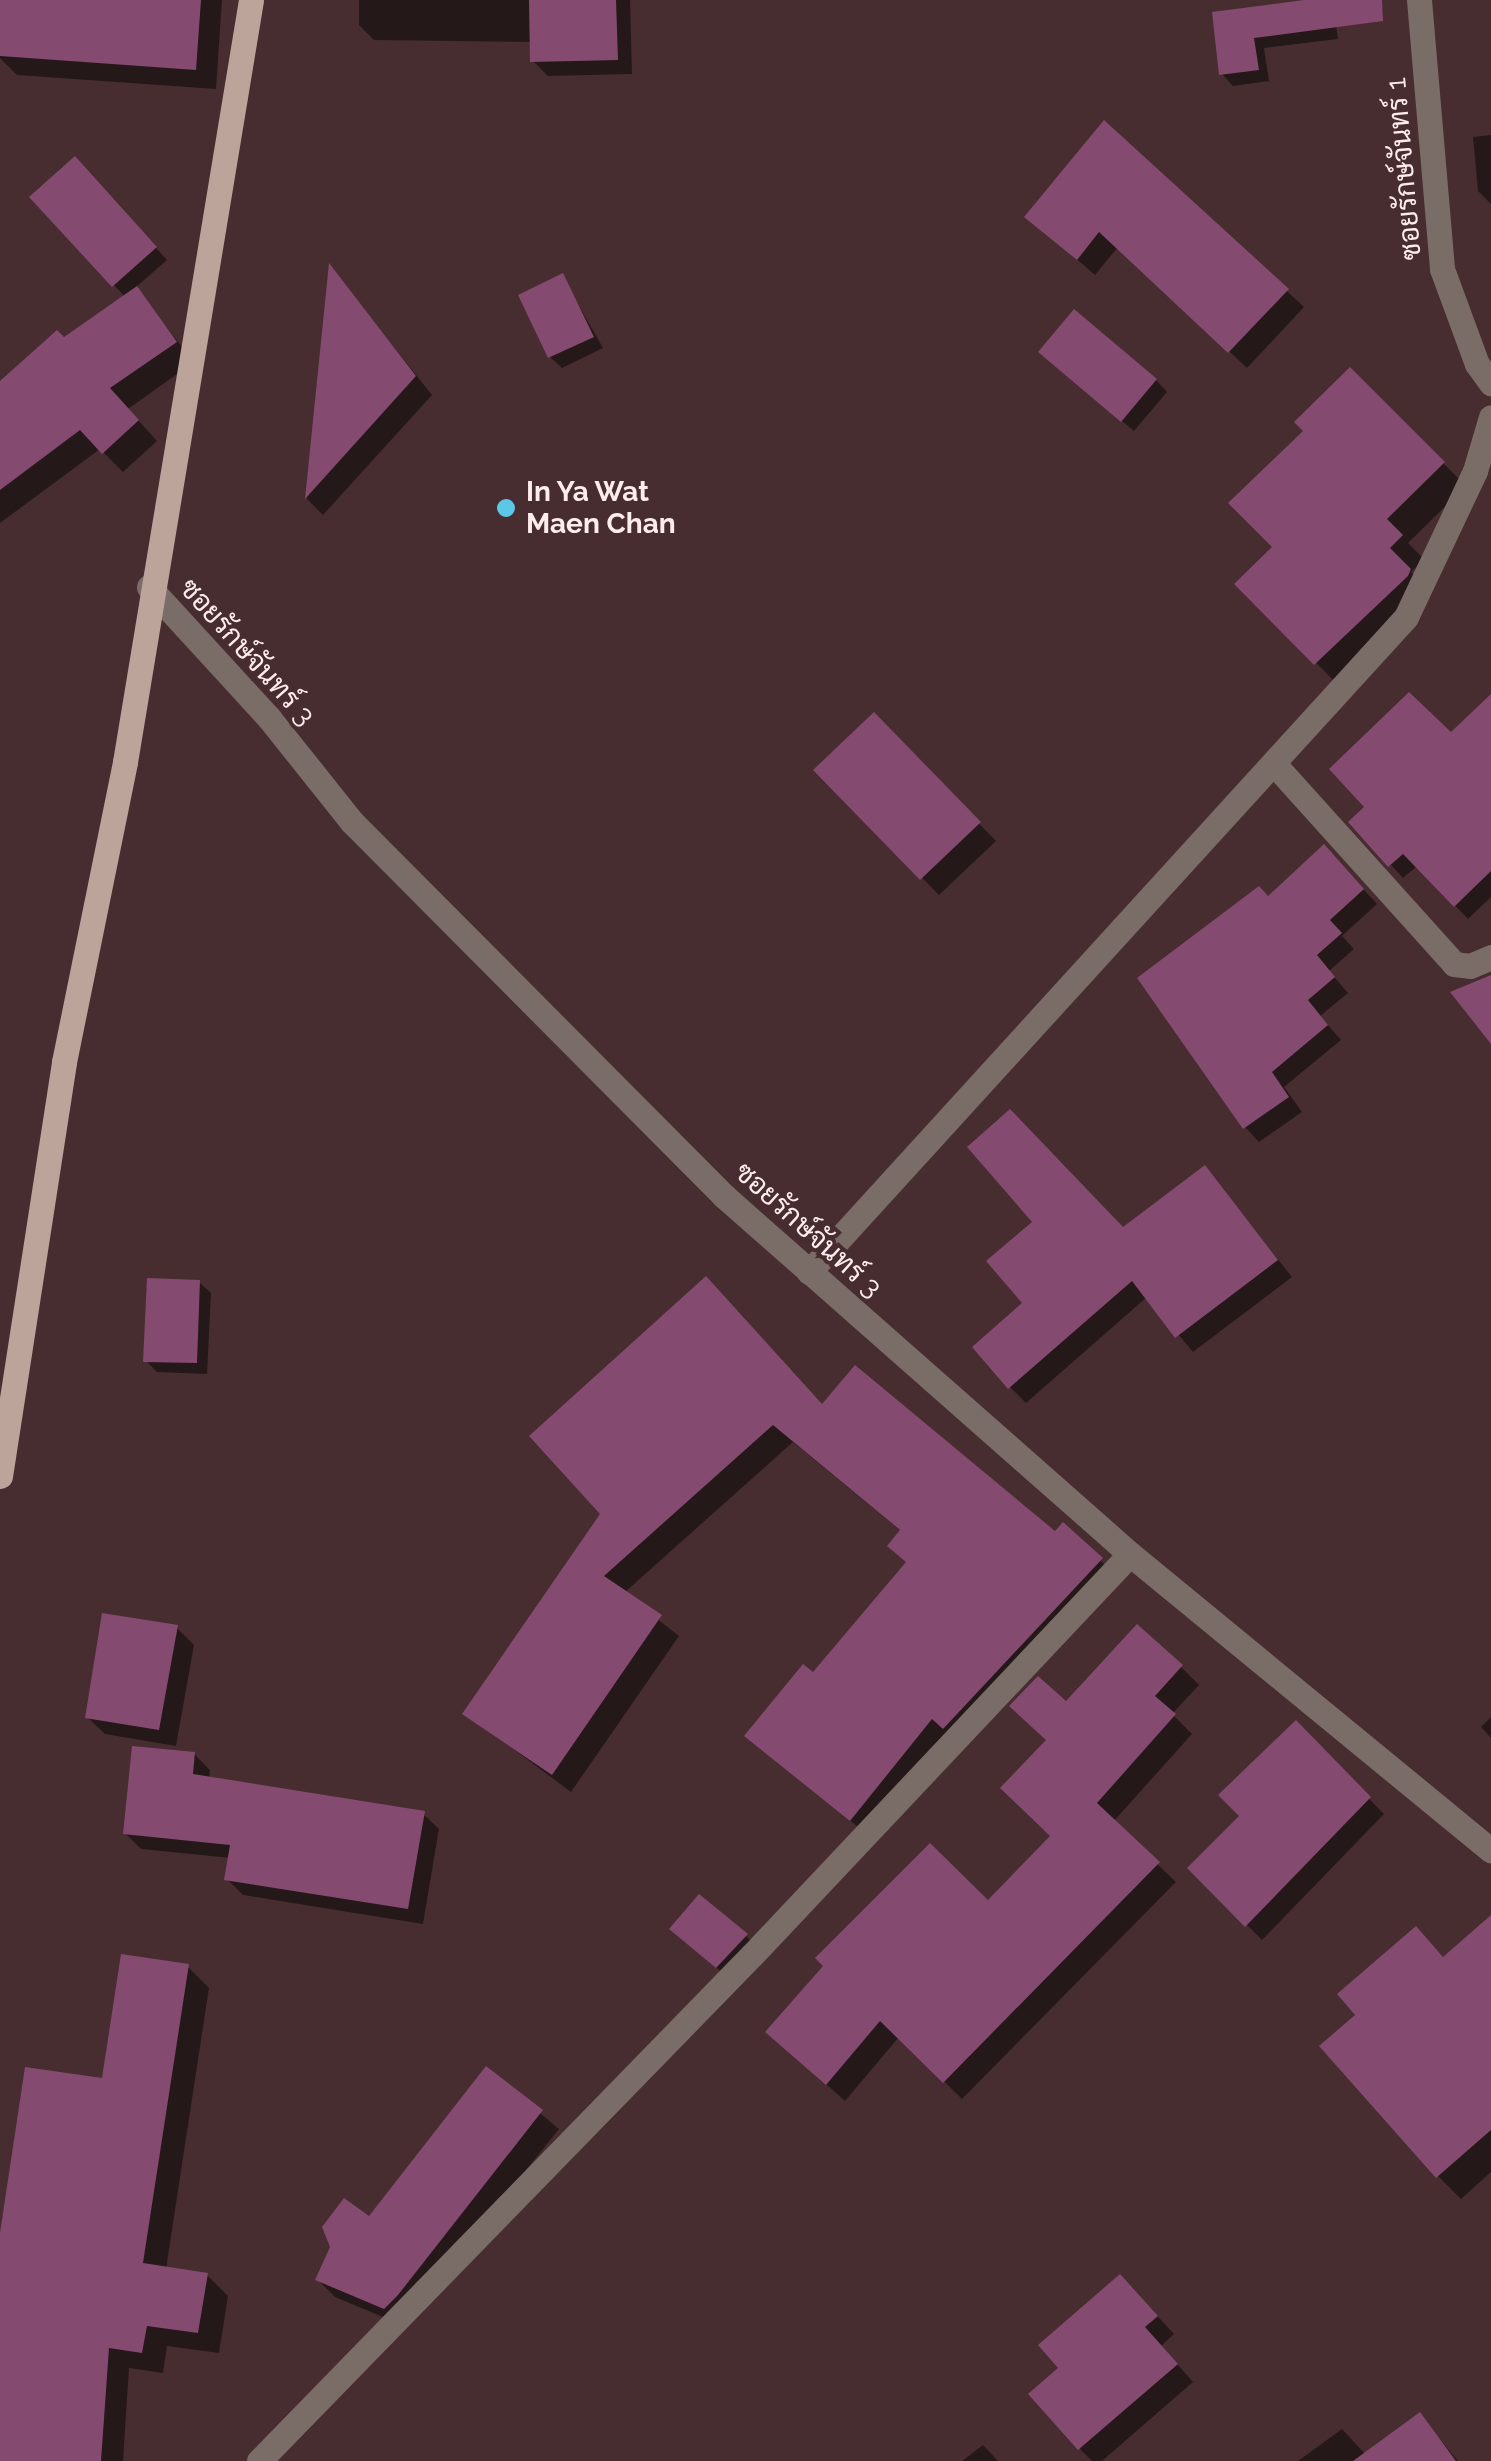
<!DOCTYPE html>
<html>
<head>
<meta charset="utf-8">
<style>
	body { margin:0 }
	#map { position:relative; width:1491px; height:2461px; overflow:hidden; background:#472d30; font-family:Raleway,Sarabun,sans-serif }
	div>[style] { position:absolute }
	.shadow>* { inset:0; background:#0007 }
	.building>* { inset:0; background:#854a70 }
	.minor>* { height:25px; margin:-12.5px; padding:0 12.5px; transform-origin:12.5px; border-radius:12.5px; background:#7a6d68 }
	.major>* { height:25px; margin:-12.5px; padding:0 12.5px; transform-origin:12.5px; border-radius:12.5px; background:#bda49a }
	.dots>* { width:28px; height:28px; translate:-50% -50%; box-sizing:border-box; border:5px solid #472d30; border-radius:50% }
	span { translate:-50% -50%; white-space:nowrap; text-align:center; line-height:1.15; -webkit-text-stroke:8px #472d30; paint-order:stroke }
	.street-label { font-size:28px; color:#ffedee }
	.poi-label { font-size:28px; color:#ffedee; font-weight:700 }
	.left { translate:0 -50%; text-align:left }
</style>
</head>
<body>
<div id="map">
	<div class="shadow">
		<i style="clip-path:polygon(0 0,222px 0,216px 89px,17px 75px,0 58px)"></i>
		<i style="clip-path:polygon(359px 0,630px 0,632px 74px,548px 76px,533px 61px,532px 42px,374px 40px,359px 25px)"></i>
		<i style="clip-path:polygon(1334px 11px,1338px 39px,1264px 48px,1269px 81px,1233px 86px,1222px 74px,1215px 14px)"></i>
		<i style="clip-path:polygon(1105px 123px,1304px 307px,1247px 368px,1118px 247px,1095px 275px,1028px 217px)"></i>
		<i style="clip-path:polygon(1491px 135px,1491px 204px,1478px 191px,1473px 137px)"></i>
		<i style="clip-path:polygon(86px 171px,167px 260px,135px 288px,194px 362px,128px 409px,157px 441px,123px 472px,100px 449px,0 523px,0 385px,125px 297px,33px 197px)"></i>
		<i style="clip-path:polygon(331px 268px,432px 395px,323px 515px,307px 499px)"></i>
		<i style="clip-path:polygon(562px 276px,603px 348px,562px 368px,550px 357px)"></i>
		<i style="clip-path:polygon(1052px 363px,1156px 380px,1167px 392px,1134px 431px)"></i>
		<i style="clip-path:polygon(1350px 370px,1466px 486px,1408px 543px,1424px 559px,1411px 572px,1431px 593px,1338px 685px,1238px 584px,1275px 547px)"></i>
		<i style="clip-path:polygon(1491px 697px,1491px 897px,1468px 919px,1417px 866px,1403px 878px,1352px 822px)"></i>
		<i style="clip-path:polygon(874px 716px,996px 841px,939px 895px,817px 770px)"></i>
		<i style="clip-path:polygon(1338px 862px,1377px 904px,1342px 936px,1354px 949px,1329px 971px,1348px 993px,1320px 1016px,1341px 1040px,1284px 1087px,1302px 1112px,1259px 1142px,1245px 1127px,1269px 899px)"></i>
		<i style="clip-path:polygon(1205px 1169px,1292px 1277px,1193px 1352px,1147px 1297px,1026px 1403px,1010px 1387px,1123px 1230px)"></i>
		<i style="clip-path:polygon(199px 1282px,211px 1293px,207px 1374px,157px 1372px,146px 1361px)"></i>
		<i style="clip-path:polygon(823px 1406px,1055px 1535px,1063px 1526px,1120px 1579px,870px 1837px,748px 1736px,813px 1676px,908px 1563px,902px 1532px,793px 1442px,624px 1593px,679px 1636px,571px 1792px,465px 1713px,603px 1513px,532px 1436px)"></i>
		<i style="clip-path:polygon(177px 1628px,194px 1645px,176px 1746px,105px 1734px,87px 1717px)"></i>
		<i style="clip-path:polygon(1181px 1667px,1199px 1685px,1172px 1714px,1192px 1734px,1113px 1822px,1176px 1882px,962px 2099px,899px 2037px,845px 2101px,768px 2032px,988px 1904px,1053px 1836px,1049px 1741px,1066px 1704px)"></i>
		<i style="clip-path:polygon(1491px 1717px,1491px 1738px,1481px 1727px)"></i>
		<i style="clip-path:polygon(1296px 1724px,1384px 1814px,1262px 1940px,1190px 1868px,1243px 1816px)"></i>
		<i style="clip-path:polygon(194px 1754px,210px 1770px,209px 1779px,423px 1814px,439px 1829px,423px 1924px,243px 1895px,227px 1879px,231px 1858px,141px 1849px,125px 1833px)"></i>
		<i style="clip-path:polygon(1491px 1919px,1491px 2172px,1461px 2199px,1438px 2176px,1358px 2015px,1416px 1929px,1445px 1959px)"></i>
		<i style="clip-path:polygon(746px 1936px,757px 1947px,729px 1978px,683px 1940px)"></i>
		<i style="clip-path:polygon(188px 1967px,209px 1988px,166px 2269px,207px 2275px,228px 2296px,219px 2353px,167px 2346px,163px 2373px,129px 2368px,123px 2461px,0 2461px,0 2249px)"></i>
		<i style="clip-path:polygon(487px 2069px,559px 2129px,402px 2325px,335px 2297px,318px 2280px)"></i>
		<i style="clip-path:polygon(1137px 2294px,1174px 2334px,1161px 2346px,1193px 2382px,1102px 2461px,1092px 2461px,1080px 2449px)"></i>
		<i style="clip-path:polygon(1420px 2415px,1458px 2461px,1298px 2461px,1342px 2429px,1366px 2455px)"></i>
		<i style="clip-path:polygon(983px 2445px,998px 2461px,962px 2461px)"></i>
	</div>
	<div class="building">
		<i style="clip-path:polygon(0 0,201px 0,196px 70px,0 56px)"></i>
		<i style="clip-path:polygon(529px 0,616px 0,618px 60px,530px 62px)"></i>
		<i style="clip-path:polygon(1304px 0,1382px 0,1383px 21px,1254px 38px,1259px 70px,1219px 75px,1212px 12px)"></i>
		<i style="clip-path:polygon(1104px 120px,1289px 289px,1228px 353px,1099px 232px,1077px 260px,1024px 217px)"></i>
		<i style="clip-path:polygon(75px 156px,157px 247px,112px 287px,29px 197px)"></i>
		<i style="clip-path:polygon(329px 263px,416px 376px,305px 499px)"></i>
		<i style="clip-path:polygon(563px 273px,594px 337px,548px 358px,518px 295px)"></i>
		<i style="clip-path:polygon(137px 286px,177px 342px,110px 388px,139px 420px,102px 454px,80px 430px,0 490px,0 381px,57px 330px,64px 337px)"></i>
		<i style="clip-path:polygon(1074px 309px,1157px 379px,1121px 422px,1038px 352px)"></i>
		<i style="clip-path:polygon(1350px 367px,1445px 462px,1387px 519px,1403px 535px,1390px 548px,1411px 569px,1408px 576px,1314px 665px,1234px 584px,1272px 547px,1228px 503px,1303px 431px,1294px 422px)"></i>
		<i style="clip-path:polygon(1409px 692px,1451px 732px,1491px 694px,1491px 871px,1454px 907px,1403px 854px,1388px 867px,1348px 822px,1364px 807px,1329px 769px)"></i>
		<i style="clip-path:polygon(874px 712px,981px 822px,920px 880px,813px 770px)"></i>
		<i style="clip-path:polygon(1324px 844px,1364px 889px,1330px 920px,1342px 933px,1317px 955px,1335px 977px,1308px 1000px,1328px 1025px,1272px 1072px,1289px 1097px,1243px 1129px,1137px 978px,1259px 886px,1268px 896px)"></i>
		<i style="clip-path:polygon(1491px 975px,1491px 1044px,1450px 992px)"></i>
		<i style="clip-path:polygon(1010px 1109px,1123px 1227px,1205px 1165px,1278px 1260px,1175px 1338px,1132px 1281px,1008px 1389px,972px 1347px,1022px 1303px,986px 1261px,1032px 1222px,967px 1147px)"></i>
		<i style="clip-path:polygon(706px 1276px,822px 1404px,855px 1365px,1055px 1531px,1063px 1522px,1103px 1558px,943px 1729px,932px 1719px,850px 1821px,744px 1736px,803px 1664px,813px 1672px,906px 1562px,887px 1546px,900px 1530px,773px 1425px,604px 1576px,662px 1615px,552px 1775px,462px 1714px,600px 1514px,529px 1436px)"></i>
		<i style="clip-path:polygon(147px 1278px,200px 1280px,197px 1363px,143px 1362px)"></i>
		<i style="clip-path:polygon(102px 1613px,178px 1625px,159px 1730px,85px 1718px)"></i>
		<i style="clip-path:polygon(1137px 1624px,1183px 1665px,1155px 1696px,1176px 1714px,1097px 1803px,1160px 1862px,943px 2083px,880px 2021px,826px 2085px,765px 2032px,823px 1966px,815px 1958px,930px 1843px,988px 1900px,1050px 1836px,1000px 1788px,1046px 1740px,1009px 1706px,1038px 1676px,1066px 1701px)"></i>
		<i style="clip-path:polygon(1296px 1720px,1371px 1797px,1245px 1927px,1187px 1868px,1239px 1816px,1218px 1795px)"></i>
		<i style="clip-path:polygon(132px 1746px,195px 1752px,193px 1774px,425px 1811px,408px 1909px,224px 1880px,230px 1845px,123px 1834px)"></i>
		<i style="clip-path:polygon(699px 1894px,748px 1934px,716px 1968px,669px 1929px)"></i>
		<i style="clip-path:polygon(1491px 1915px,1491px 2130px,1436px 2178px,1319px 2046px,1355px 2015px,1337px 1994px,1416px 1926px,1443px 1957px)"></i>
		<i style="clip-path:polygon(121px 1954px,189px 1964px,143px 2263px,208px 2273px,198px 2333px,147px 2326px,142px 2353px,109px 2348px,101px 2461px,0 2461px,0 2233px,25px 2067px,102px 2078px)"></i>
		<i style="clip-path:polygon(486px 2066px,543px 2110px,398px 2295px,384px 2309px,315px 2280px,330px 2247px,322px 2227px,344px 2198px,369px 2216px)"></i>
		<i style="clip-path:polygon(1120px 2274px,1158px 2316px,1145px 2327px,1178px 2364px,1078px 2450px,1028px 2394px,1058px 2368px,1038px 2345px)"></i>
		<i style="clip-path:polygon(1420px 2412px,1456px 2461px,1353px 2461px)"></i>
	</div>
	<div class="minor">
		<i style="left:1419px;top:0;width:270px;rotate:85.1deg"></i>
		<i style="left:1442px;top:269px;width:101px;rotate:69.8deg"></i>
		<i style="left:1477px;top:364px;width:24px;rotate:54deg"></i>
		<i style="left:149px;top:587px;width:178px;rotate:47.5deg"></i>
		<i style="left:269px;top:718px;width:133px;rotate:51.4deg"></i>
		<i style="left:352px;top:822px;width:528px;rotate:45.15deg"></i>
		<i style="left:724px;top:1196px;width:541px;rotate:41.4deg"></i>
		<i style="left:1130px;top:1554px;width:467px;rotate:39.4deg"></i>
		<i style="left:1276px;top:766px;width:266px;rotate:48deg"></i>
		<i style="left:1454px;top:964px;width:16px;rotate:7deg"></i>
		<i style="left:1470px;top:966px;width:23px;rotate:-23deg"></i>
		<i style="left:809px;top:1272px;width:886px;rotate:-47.65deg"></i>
		<i style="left:1406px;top:617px;width:161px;rotate:-64.7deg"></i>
		<i style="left:1475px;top:471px;width:56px;rotate:-73.5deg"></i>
		<i style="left:259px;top:2461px;width:706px;rotate:-45.75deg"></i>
		<i style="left:752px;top:1955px;width:551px;rotate:-46.69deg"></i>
	</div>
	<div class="major">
		<i style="left:0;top:1476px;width:419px;rotate:-81.2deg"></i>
		<i style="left:64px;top:1062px;width:306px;rotate:-78.5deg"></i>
		<i style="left:125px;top:762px;width:772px;rotate:-80.61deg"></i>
	</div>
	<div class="dots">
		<i style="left:506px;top:508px;background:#5dc7e8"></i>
	</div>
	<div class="street-label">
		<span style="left:1404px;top:169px;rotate:-95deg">ซอยรักษ์จันทร์ 1</span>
		<span style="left:247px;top:652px;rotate:48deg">ซอยรักษ์จันทร์ 3</span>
		<span style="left:808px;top:1230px;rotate:42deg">ซอยรักษ์จันทร์ 3</span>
	</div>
	<div class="poi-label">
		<span class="left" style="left:526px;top:508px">In Ya Wat<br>Maen Chan</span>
	</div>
</div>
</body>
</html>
